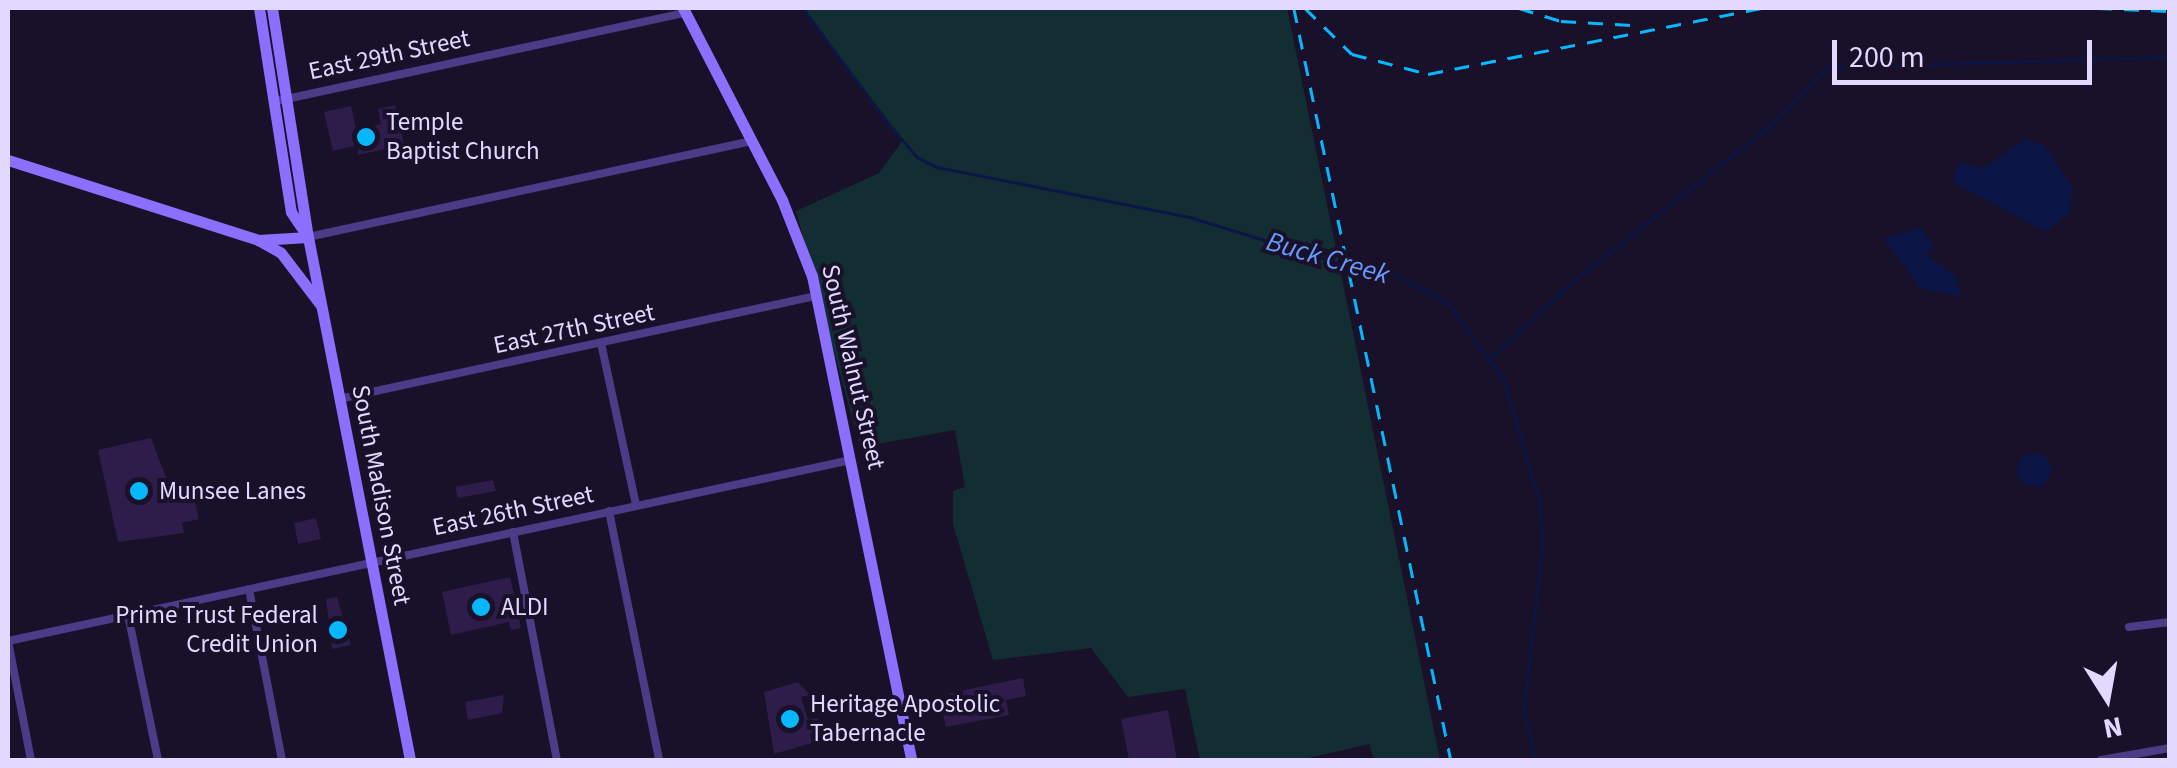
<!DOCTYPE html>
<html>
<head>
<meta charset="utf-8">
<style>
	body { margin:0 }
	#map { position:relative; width:2177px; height:768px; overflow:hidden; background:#191029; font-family:"Source Sans 3",sans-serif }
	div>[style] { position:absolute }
	.green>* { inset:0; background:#132e33 }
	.water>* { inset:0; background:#0b1647 }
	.round { border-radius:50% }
	.stream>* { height:2.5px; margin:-1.25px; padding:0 1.25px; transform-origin:1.25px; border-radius:1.25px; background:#0b1647 }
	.building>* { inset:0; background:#2e1c4a }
	.street>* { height:8px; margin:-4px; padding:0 4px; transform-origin:4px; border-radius:4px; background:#4c3b87 }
	.secondary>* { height:11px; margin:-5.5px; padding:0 5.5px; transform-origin:5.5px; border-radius:5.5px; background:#8d6fff }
	.rail>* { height:2.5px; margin-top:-1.25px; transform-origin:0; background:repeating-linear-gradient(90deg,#05b8fe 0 15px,transparent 0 27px) }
	.dots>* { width:28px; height:28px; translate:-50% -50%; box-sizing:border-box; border:5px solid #191029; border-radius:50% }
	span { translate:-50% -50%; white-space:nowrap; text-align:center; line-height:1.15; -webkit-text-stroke:8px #191029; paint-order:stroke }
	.street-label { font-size:25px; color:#e3d8ff }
	.poi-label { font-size:25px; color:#e3d8ff }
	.left { translate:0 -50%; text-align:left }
	.right { translate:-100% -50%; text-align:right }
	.water-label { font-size:28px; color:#669cff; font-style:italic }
	.frame { position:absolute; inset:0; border:10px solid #e3d8ff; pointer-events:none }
	.north { position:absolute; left:2057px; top:648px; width:100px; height:100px; -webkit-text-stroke:8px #191029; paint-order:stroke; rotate:169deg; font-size:28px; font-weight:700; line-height:40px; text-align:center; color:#e3d8ff }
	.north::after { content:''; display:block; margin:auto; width:35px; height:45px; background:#e3d8ff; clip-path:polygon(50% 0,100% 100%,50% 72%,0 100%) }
	.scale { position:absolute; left:1832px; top:40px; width:260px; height:45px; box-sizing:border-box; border:5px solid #e3d8ff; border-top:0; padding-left:12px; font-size:30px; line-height:35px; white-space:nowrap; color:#e3d8ff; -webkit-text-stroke:8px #191029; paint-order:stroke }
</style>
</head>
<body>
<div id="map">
	<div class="green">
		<i style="clip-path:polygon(803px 8px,1287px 8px,1440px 760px,1374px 760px,1369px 744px,1300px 760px,1200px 760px,1185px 689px,1128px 697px,1091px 648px,993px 660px,953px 524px,953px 491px,965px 487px,955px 430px,860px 447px,796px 211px,879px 173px,903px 140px)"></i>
	</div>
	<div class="water">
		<i style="clip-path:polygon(2025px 139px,2045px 145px,2072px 187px,2070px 212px,2046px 232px,1952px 182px,1959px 162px,1982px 169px)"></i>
		<i style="clip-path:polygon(1921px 227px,1934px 247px,1926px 255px,1955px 275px,1961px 296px,1921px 289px,1884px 239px)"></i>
		<i class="round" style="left:2017px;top:453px;width:34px;height:34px"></i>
	</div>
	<div class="stream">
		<i style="left:803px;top:8px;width:135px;rotate:53.7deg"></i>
		<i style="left:883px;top:117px;width:52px;rotate:49.6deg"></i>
		<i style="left:917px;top:157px;width:22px;rotate:27deg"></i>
		<i style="left:937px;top:167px;width:258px;rotate:11.2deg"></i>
		<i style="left:1190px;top:217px;width:165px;rotate:17.2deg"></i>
		<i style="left:1348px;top:266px;width:32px;rotate:2deg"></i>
		<i style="left:1380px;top:267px;width:77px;rotate:27.9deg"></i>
		<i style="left:1448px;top:303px;width:95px;rotate:54deg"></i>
		<i style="left:1504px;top:380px;width:127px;rotate:73.6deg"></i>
		<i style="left:1540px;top:502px;width:42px;rotate:85.9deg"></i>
		<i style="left:1543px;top:544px;width:168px;rotate:96.5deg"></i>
		<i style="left:1524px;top:711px;width:50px;rotate:76.2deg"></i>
		<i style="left:1489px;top:360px;width:119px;rotate:-43deg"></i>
		<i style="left:1576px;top:279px;width:247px;rotate:-38.3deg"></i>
		<i style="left:1770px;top:126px;width:83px;rotate:-45.5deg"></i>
		<i style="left:1828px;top:67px;width:342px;rotate:-1.7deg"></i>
	</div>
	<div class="building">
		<i style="clip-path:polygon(395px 105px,404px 145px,358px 155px,358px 145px,333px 151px,324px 112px,351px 106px,356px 129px,381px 124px,378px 109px)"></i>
		<i style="clip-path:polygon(151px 438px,172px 493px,192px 489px,199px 519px,182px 523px,184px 533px,118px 542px,98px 450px)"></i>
		<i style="clip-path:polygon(493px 480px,496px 491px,458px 498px,455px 487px)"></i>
		<i style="clip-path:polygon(316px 518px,321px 539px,298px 544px,294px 523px)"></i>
		<i style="clip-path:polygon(510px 577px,521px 628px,511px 630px,509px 622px,451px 635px,442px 592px)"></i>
		<i style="clip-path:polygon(337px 597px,351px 645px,332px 649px,326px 599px)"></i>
		<i style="clip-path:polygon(1023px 678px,1026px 696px,1006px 700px,1009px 715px,946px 727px,942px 710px,952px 707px,950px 693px)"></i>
		<i style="clip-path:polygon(798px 682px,810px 695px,801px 697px,808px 720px,818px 718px,822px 731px,810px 734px,812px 743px,774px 754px,764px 692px)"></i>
		<i style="clip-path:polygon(504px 695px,502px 713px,468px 720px,465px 702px)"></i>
		<i style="clip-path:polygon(1168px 710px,1177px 760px,1129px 760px,1121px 719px)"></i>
	</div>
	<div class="street">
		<i style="left:277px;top:101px;width:417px;rotate:-12.2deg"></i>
		<i style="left:308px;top:237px;width:453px;rotate:-12.2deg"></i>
		<i style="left:601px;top:343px;width:166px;rotate:77.8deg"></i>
		<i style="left:339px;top:399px;width:488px;rotate:-12.2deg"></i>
		<i style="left:609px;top:511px;width:254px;rotate:78.6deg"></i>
		<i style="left:513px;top:532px;width:232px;rotate:79.1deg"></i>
		<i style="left:249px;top:589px;width:174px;rotate:79.1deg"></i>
		<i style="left:128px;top:615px;width:148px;rotate:78.3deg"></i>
		<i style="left:2129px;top:627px;width:41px;rotate:-7deg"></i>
		<i style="left:31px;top:760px;width:121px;rotate:-100.9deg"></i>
		<i style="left:8px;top:641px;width:862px;rotate:-12.12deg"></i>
		<i style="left:2101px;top:760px;width:70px;rotate:-9.9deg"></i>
	</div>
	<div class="secondary">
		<i style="left:259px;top:8px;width:206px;rotate:81.1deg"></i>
		<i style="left:291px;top:212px;width:30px;rotate:56deg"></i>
		<i style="left:272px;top:8px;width:232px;rotate:81.1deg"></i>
		<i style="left:308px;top:237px;width:533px;rotate:78.96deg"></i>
		<i style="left:683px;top:8px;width:216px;rotate:62.7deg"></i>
		<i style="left:782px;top:200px;width:82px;rotate:68.5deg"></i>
		<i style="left:812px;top:276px;width:494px;rotate:78.4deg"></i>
		<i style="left:8px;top:160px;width:262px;rotate:17.7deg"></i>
		<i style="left:258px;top:240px;width:50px;rotate:-3.4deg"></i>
		<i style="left:258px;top:240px;width:26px;rotate:29deg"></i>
		<i style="left:281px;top:253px;width:64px;rotate:52.6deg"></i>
	</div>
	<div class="rail">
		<i style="left:1294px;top:8px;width:768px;rotate:78.21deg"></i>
		<i style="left:1305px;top:8px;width:66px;rotate:44.4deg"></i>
		<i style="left:1352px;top:54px;width:79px;rotate:14.7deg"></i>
		<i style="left:1428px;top:74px;width:340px;rotate:-11.2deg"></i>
		<i style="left:1519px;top:8px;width:44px;rotate:17.2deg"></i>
		<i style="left:1561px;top:21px;width:71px;rotate:3.2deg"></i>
		<i style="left:2097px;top:8px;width:73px;rotate:2.4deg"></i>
	</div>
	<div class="dots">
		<i style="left:366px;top:137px;background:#05b8fe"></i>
		<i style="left:139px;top:491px;background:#05b8fe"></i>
		<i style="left:481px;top:607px;background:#05b8fe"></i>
		<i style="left:338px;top:630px;background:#05b8fe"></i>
		<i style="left:790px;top:719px;background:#05b8fe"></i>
	</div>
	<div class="street-label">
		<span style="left:389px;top:55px;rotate:-12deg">East 29th Street</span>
		<span style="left:574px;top:329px;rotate:-12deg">East 27th Street</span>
		<span style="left:853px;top:367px;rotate:77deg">South Walnut Street</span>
		<span style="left:381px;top:495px;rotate:79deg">South Madison Street</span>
		<span style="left:513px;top:511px;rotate:-12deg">East 26th Street</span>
	</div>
	<div class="poi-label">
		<span class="left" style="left:386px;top:137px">Temple<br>Baptist Church</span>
		<span class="left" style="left:159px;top:491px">Munsee Lanes</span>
		<span class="left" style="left:501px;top:607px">ALDI</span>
		<span class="right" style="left:318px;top:630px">Prime Trust Federal<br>Credit Union</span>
		<span class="left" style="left:810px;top:719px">Heritage Apostolic<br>Tabernacle</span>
	</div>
	<div class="water-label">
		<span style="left:1328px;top:258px;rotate:16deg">Buck Creek</span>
	</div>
	<div class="frame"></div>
	<div class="north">N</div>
	<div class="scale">200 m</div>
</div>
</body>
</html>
